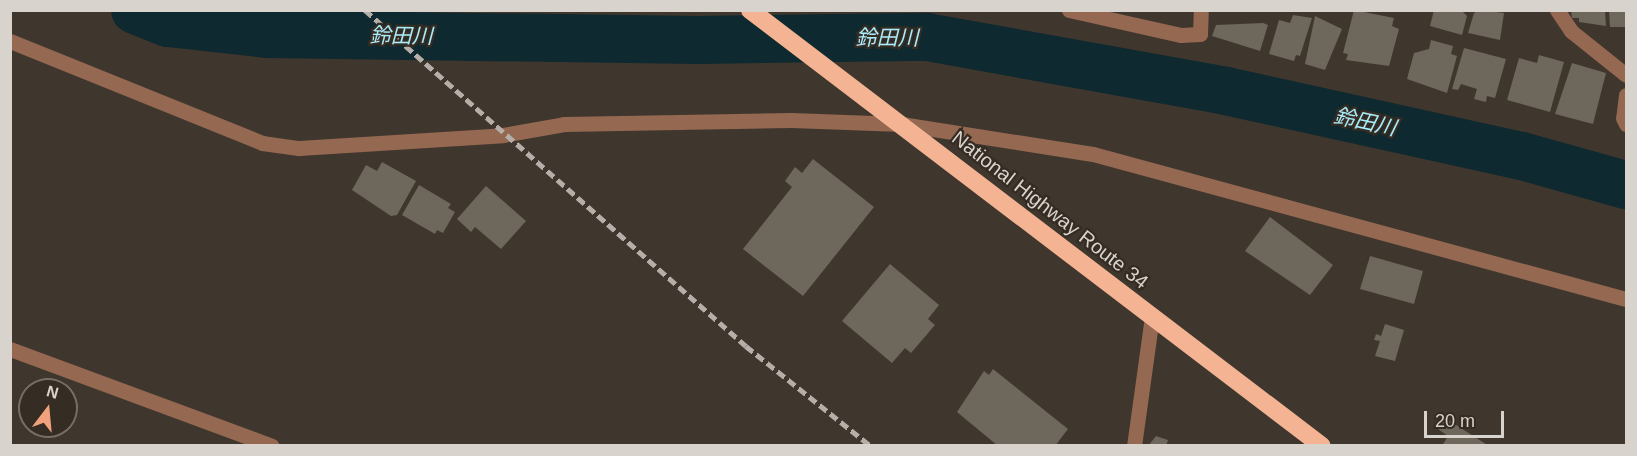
<!DOCTYPE html>
<html>
<head>
<meta charset="utf-8">
<style>
	body { margin:0 }
	#map { position:relative; width:1637px; height:456px; overflow:hidden; background:#3f362d; font-family:Arial,"Noto Sans JP",sans-serif }
	div>[style] { position:absolute }
	.river>* { height:48px; margin:-24px; padding:0 24px; transform-origin:24px; border-radius:24px; background:#0e292f }
	.building>* { inset:0; background:#6e675b }
	.minor>* { height:15px; margin:-7.5px; padding:0 7.5px; transform-origin:7.5px; border-radius:7.5px; background:#946851 }
	.highway>* { height:18px; margin:-9px; padding:0 9px; transform-origin:9px; border-radius:9px; background:#f4b493 }
	.rail>* { height:4.5px; margin-top:-2.25px; transform-origin:0; background:repeating-linear-gradient(90deg,#b6afa9 0 9px,transparent 0 13.5px) }
	span { translate:-50% -50%; white-space:nowrap; text-align:center; line-height:1.15; -webkit-text-stroke:4.5px #352c23; paint-order:stroke }
	.street-label { font-size:20px; color:#d9d3cd }
	.water-label { font-size:21px; color:#a9ecfb; font-style:italic }
	.frame { position:absolute; inset:0; border:12px solid #d9d3cd; pointer-events:none }
	.north { position:absolute; left:18px; top:378px; width:60px; height:60px; box-sizing:border-box; background:#352c23; border:2px solid #776f67; border-radius:50%; rotate:16deg; font-size:16px; font-weight:700; line-height:24px; text-align:center; color:#d9d3cd }
	.north::after { content:''; display:block; margin:auto; width:21px; height:27px; background:#f1a17d; clip-path:polygon(50% 0,100% 100%,50% 72%,0 100%) }
	.scale { position:absolute; left:1424px; top:411px; width:80px; height:27px; box-sizing:border-box; border:3px solid #d9d3cd; border-top:0; padding-left:8px; font-size:18px; line-height:21px; white-space:nowrap; color:#d9d3cd; -webkit-text-stroke:4px #352c23; paint-order:stroke }
</style>
</head>
<body>
<div id="map">
	<div class="river">
		<i style="left:135px;top:10px;width:35px;rotate:22deg"></i>
		<i style="left:168px;top:23px;width:101px;rotate:6.3deg"></i>
		<i style="left:268px;top:34px;width:430px;rotate:0.8deg"></i>
		<i style="left:698px;top:40px;width:229px;rotate:-0.8deg"></i>
		<i style="left:927px;top:37px;width:304px;rotate:10.2deg"></i>
		<i style="left:1226px;top:91px;width:303px;rotate:12.4deg"></i>
		<i style="left:1522px;top:156px;width:108px;rotate:15.6deg"></i>
	</div>
	<div class="building">
		<i style="clip-path:polygon(1354px 10px,1394px 18px,1392px 26px,1399px 29px,1389px 66px,1346px 60px,1348px 54px,1343px 53px)"></i>
		<i style="clip-path:polygon(1434px 10px,1461px 10px,1467px 16px,1462px 35px,1430px 26px)"></i>
		<i style="clip-path:polygon(1479px 10px,1504px 13px,1500px 40px,1468px 33px,1474px 13px)"></i>
		<i style="clip-path:polygon(1571px 10px,1605px 11px,1606px 26px,1579px 22px,1579px 18px,1572px 18px)"></i>
		<i style="clip-path:polygon(1609px 10px,1626px 10px,1626px 27px,1610px 27px)"></i>
		<i style="clip-path:polygon(1293px 15px,1312px 18px,1300px 56px,1296px 55px,1294px 61px,1269px 54px,1279px 20px,1290px 23px)"></i>
		<i style="clip-path:polygon(1315px 16px,1342px 29px,1325px 70px,1305px 64px)"></i>
		<i style="clip-path:polygon(1263px 23px,1268px 25px,1260px 51px,1212px 36px,1216px 25px)"></i>
		<i style="clip-path:polygon(1431px 40px,1453px 46px,1451px 54px,1457px 56px,1447px 93px,1407px 79px,1414px 53px,1429px 49px)"></i>
		<i style="clip-path:polygon(1464px 48px,1506px 59px,1495px 98px,1487px 96px,1486px 102px,1474px 99px,1477px 89px,1461px 84px,1458px 90px,1452px 89px)"></i>
		<i style="clip-path:polygon(1539px 55px,1564px 62px,1550px 112px,1507px 100px,1519px 58px,1537px 63px)"></i>
		<i style="clip-path:polygon(1572px 63px,1606px 73px,1593px 124px,1555px 114px)"></i>
		<i style="clip-path:polygon(813px 159px,874px 207px,803px 296px,743px 249px,792px 187px,785px 181px,795px 167px,802px 173px)"></i>
		<i style="clip-path:polygon(382px 162px,416px 181px,397px 215px,391px 216px,352px 190px,366px 165px,377px 171px)"></i>
		<i style="clip-path:polygon(419px 185px,451px 204px,448px 208px,455px 212px,443px 233px,437px 230px,435px 234px,402px 215px)"></i>
		<i style="clip-path:polygon(486px 186px,526px 221px,501px 249px,475px 227px,471px 232px,457px 219px)"></i>
		<i style="clip-path:polygon(1270px 217px,1333px 265px,1310px 295px,1245px 251px)"></i>
		<i style="clip-path:polygon(1370px 256px,1423px 271px,1414px 304px,1360px 289px)"></i>
		<i style="clip-path:polygon(890px 264px,939px 305px,928px 319px,935px 325px,911px 353px,905px 348px,892px 363px,842px 321px)"></i>
		<i style="clip-path:polygon(1385px 324px,1404px 330px,1395px 361px,1375px 356px,1380px 341px,1374px 340px,1376px 334px,1381px 336px)"></i>
		<i style="clip-path:polygon(993px 369px,1068px 429px,1055px 446px,998px 446px,957px 412px,984px 371px,989px 375px)"></i>
		<i style="clip-path:polygon(1442px 416px,1489px 446px,1442px 446px,1448px 436px,1435px 427px)"></i>
		<i style="clip-path:polygon(1156px 436px,1168px 440px,1166px 446px,1148px 446px)"></i>
	</div>
	<div class="minor">
		<i style="left:1069px;top:10px;width:115px;rotate:12.6deg"></i>
		<i style="left:1181px;top:35px;width:19px;rotate:-3deg"></i>
		<i style="left:1200px;top:34px;width:24px;rotate:-88deg"></i>
		<i style="left:1557px;top:10px;width:25px;rotate:56deg"></i>
		<i style="left:1571px;top:31px;width:70px;rotate:38.7deg"></i>
		<i style="left:10px;top:41px;width:272px;rotate:22deg"></i>
		<i style="left:262px;top:143px;width:37px;rotate:8deg"></i>
		<i style="left:299px;top:148px;width:204px;rotate:-3.6deg"></i>
		<i style="left:503px;top:135px;width:62px;rotate:-10.2deg"></i>
		<i style="left:564px;top:124px;width:227px;rotate:-1deg"></i>
		<i style="left:791px;top:120px;width:110px;rotate:2.1deg"></i>
		<i style="left:901px;top:124px;width:194px;rotate:8.9deg"></i>
		<i style="left:1093px;top:154px;width:552px;rotate:15.22deg"></i>
		<i style="left:1626px;top:95px;width:23px;rotate:97deg"></i>
		<i style="left:1623px;top:118px;width:7px;rotate:63deg"></i>
		<i style="left:10px;top:349px;width:279px;rotate:20.3deg"></i>
		<i style="left:1134px;top:446px;width:130px;rotate:-82.1deg"></i>
	</div>
	<div class="highway">
		<i style="left:750px;top:10px;width:719px;rotate:37.32deg"></i>
	</div>
	<div class="rail">
		<i style="left:365px;top:10px;width:508px;rotate:41.41deg"></i>
		<i style="left:746px;top:346px;width:160px;rotate:38.7deg"></i>
	</div>
	<div class="street-label">
		<span style="left:1050px;top:210px;rotate:38deg">National Highway Route 34</span>
	</div>
	<div class="water-label">
		<span style="left:401px;top:36px;rotate:1deg">鈴田川</span>
		<span style="left:887px;top:38px">鈴田川</span>
		<span style="left:1365px;top:122px;rotate:12deg">鈴田川</span>
	</div>
	<div class="frame"></div>
	<div class="north">N</div>
	<div class="scale">20 m</div>
</div>
</body>
</html>
